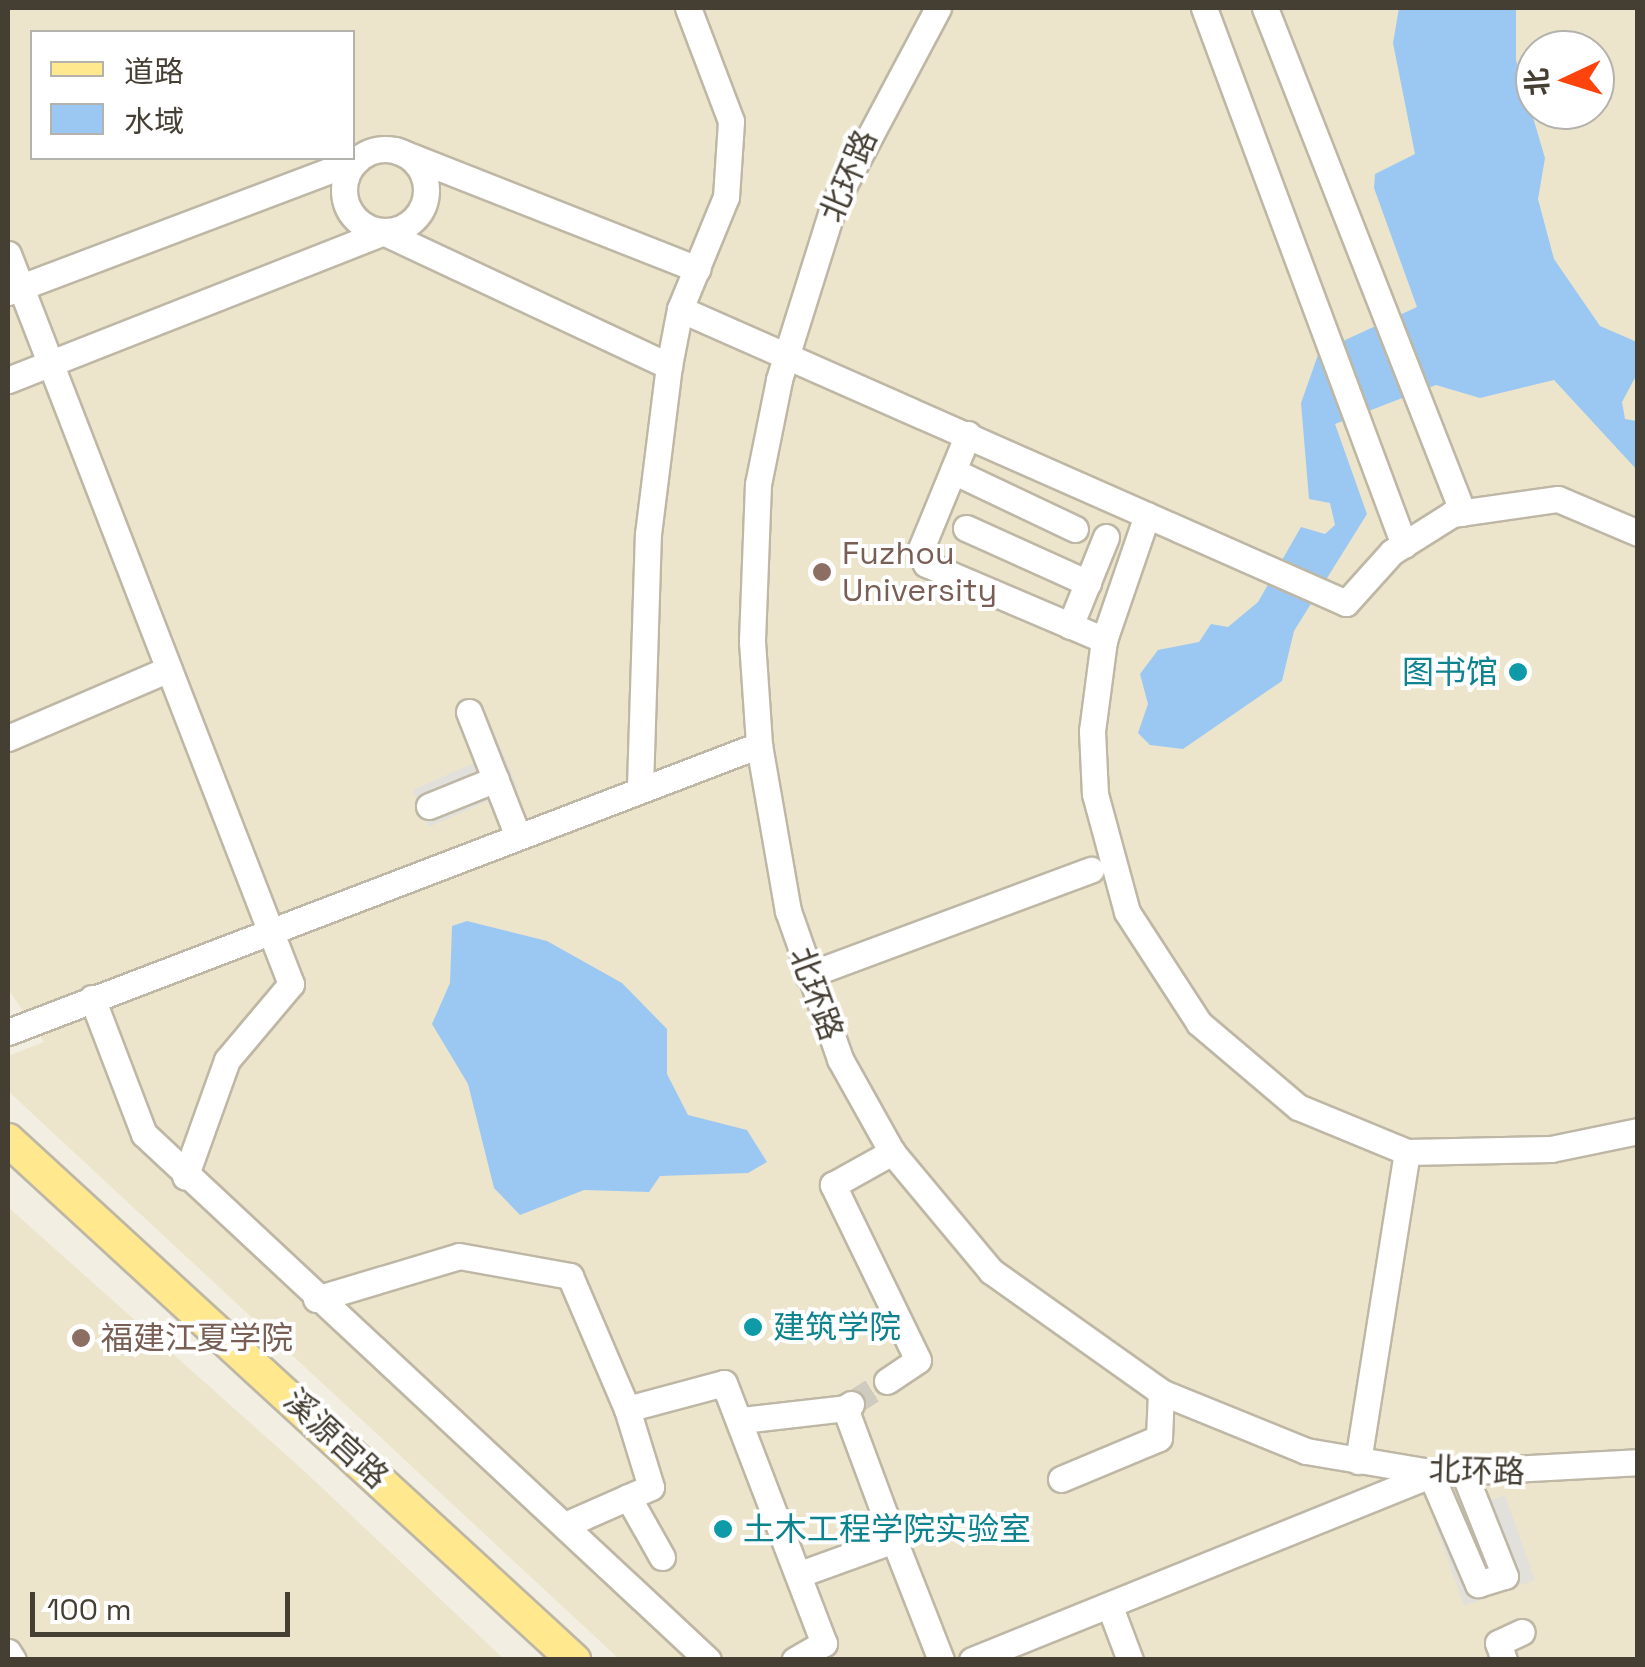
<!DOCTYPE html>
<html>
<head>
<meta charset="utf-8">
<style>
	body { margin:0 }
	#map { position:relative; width:1645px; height:1667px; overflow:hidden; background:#f2efe2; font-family:"Space Grotesk","Noto Sans SC",sans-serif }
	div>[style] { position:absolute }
	.education>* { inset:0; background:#ece5cb }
	.parking>* { inset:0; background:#e2e0db }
	.water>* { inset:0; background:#9bc8f3 }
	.minor-tunnel>* { height:25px; margin-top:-12.5px; transform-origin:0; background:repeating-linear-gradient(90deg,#cfccbf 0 25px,transparent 0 37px) }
	.roads { filter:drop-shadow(2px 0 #beb7a5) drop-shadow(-2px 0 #beb7a5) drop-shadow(0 2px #beb7a5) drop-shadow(0 -2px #beb7a5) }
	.minor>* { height:25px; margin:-12.5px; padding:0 12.5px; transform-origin:12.5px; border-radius:12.5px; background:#fff }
	.minor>.ring { margin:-12.5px; padding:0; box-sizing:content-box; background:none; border:25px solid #fff; border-radius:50% }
	.major>* { height:32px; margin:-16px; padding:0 16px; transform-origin:16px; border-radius:16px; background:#ffe88e }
	.dots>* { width:28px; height:28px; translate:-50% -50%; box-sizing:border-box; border:5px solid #fff; border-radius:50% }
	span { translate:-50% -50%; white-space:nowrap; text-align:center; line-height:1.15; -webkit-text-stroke:8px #fff; paint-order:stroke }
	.street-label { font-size:32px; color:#443e33 }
	.education-label { font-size:32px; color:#785e54 }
	.left { translate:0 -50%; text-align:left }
	.culture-label { font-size:32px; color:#0d838f }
	.right { translate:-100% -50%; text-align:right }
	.frame { position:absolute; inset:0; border:10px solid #443e33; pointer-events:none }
	.legend { position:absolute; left:30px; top:30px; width:325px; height:130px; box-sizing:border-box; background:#fff; border:2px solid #b4b2ad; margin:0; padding:12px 18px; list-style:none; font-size:30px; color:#443e33 }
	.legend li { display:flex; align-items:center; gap:20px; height:50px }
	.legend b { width:50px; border:2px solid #b4b2ad }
	.north { position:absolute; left:1515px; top:30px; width:100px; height:100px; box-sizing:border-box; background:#fff; border:2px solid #b4b2ad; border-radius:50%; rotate:266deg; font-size:28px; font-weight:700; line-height:40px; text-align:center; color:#443e33 }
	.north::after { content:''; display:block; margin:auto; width:35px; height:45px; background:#ff430c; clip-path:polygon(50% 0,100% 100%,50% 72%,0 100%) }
	.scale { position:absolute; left:30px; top:1592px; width:260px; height:45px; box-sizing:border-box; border:5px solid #443e33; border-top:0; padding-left:12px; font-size:30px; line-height:35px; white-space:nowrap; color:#443e33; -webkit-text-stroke:8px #fff; paint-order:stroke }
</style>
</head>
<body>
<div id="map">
	<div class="education">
		<i style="clip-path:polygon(evenodd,8px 8px,1637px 8px,1637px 1659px,619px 1659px,8px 1091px,8px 1056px,44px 1042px,8px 989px,8px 8px,32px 32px,352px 32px,352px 158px,32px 158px,32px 32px,8px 8px,1535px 50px,1595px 50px,1595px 110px,1535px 110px,1535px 50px)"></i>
		<i style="clip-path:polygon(8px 1207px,302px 1469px,504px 1659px,8px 1659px)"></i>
	</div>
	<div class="parking">
		<i style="clip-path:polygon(483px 707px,518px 788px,429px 827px,413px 790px,478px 761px,460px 717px)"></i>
		<i style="clip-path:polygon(1505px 1495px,1535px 1580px,1464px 1606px,1434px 1521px)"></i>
	</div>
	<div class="water">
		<i style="clip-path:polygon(1399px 8px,1516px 8px,1516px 60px,1545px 158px,1538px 199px,1554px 259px,1600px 326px,1637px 342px,1637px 374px,1622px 402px,1625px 419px,1637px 421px,1637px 470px,1554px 380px,1480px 398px,1436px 385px,1335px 424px,1367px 514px,1294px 631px,1282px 681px,1183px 749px,1150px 745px,1138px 733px,1148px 704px,1140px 674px,1158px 650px,1199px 642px,1211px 624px,1228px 627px,1258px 602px,1301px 527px,1325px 534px,1335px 525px,1330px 503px,1309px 499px,1301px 403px,1319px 352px,1417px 307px,1374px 188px,1375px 174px,1415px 154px,1393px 43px)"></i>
		<i style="clip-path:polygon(467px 921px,547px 941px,622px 983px,667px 1029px,667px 1074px,688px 1115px,747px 1130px,767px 1162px,748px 1173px,660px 1176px,649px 1192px,584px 1190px,520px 1215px,494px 1188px,468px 1084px,432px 1024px,450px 983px,452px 926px)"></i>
	</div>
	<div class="minor-tunnel">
		<i style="left:851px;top:1404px;width:43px;rotate:-32.6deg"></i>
	</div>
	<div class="roads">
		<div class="minor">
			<i style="left:938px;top:8px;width:222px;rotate:118deg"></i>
			<i style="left:834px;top:204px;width:184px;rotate:107.4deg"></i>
			<i style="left:779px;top:380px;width:106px;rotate:101.4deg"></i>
			<i style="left:758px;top:484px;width:157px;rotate:92.2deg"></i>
			<i style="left:752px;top:641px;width:104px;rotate:86.1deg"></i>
			<i style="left:759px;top:745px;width:169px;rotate:80.1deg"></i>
			<i style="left:788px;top:911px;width:157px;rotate:70.6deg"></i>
			<i style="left:840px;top:1059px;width:107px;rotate:60.8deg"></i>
			<i style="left:892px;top:1152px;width:155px;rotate:50.2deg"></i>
			<i style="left:991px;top:1271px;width:209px;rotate:35.4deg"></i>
			<i style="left:1161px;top:1392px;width:157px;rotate:22.1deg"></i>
			<i style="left:1306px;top:1451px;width:132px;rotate:9.6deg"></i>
			<i style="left:1436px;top:1473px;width:202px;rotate:-3.1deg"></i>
			<i style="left:1204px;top:8px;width:573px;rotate:69.57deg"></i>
			<i style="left:1265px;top:8px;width:542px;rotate:68.59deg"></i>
			<i class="ring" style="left:344px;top:149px;width:57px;height:57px"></i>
			<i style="left:395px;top:150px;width:325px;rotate:21.5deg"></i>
			<i style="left:8px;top:254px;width:783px;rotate:68.81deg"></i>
			<i style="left:291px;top:984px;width:99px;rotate:130.1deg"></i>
			<i style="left:227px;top:1060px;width:124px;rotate:109.7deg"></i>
			<i style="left:8px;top:292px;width:373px;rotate:-20.7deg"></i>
			<i style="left:680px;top:309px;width:728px;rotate:23.82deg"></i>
			<i style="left:1346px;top:603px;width:69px;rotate:-48deg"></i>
			<i style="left:1392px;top:552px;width:71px;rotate:-32.3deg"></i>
			<i style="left:1452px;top:514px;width:107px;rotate:-8.1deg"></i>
			<i style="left:1558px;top:499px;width:87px;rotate:23deg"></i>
			<i style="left:8px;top:380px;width:403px;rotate:-21.5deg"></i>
			<i style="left:383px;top:232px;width:316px;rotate:25.1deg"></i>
			<i style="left:968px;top:434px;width:126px;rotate:112.3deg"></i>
			<i style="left:920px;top:551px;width:14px;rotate:65deg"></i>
			<i style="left:926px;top:564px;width:194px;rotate:23.1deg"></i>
			<i style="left:953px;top:471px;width:135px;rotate:25.4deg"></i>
			<i style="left:1147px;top:515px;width:132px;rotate:109deg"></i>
			<i style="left:1104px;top:640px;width:92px;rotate:97.5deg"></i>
			<i style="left:1092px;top:731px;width:63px;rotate:87.3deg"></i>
			<i style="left:1095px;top:794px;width:122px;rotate:74.8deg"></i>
			<i style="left:1127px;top:912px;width:132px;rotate:57deg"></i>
			<i style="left:1199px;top:1023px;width:130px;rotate:40.3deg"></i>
			<i style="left:1298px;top:1107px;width:118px;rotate:22.4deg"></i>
			<i style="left:1407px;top:1152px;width:144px;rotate:-1.2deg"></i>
			<i style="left:1551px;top:1149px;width:89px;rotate:-11.7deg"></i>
			<i style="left:966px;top:528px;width:134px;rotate:24.3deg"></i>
			<i style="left:1070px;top:626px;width:96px;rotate:-68deg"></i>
			<i style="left:469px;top:712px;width:131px;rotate:68.5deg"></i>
			<i style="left:8px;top:738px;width:175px;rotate:-23.2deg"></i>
			<i style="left:640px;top:786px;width:252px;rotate:-88.2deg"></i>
			<i style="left:648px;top:534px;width:169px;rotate:-82.9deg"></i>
			<i style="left:669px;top:366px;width:58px;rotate:-79.1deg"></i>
			<i style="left:680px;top:309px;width:121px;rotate:-67.7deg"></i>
			<i style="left:726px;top:197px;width:76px;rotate:-86.2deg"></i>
			<i style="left:731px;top:121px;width:121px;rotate:-110.8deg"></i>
			<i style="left:429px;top:806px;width:72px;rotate:-21.9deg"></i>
			<i style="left:808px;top:975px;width:302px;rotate:-20.4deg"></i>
			<i style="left:92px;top:998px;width:146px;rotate:69.1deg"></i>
			<i style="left:144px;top:1134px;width:771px;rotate:43deg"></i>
			<i style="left:8px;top:1032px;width:804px;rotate:-20.91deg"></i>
			<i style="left:316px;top:1299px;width:149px;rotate:-16.7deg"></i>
			<i style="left:459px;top:1256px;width:113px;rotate:10.2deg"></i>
			<i style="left:570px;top:1276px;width:145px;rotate:66.8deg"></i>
			<i style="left:887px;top:1381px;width:37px;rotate:-34deg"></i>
			<i style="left:918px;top:1360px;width:195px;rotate:-115.9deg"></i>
			<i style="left:833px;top:1185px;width:68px;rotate:-29.2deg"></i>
			<i style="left:851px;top:1404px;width:7px;rotate:146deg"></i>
			<i style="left:845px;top:1408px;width:141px;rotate:69.6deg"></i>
			<i style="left:742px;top:1420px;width:104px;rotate:-6.6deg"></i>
			<i style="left:1358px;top:1461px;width:313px;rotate:-81deg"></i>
			<i style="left:1431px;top:1475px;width:119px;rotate:66.7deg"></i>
			<i style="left:1478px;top:1584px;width:28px;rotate:-17deg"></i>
			<i style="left:1505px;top:1576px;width:111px;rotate:-111.7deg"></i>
			<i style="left:1061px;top:1479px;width:106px;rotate:-22.7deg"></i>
			<i style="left:1159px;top:1438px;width:46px;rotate:-87.5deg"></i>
			<i style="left:628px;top:1497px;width:69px;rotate:60.5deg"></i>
			<i style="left:565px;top:1525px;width:94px;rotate:-23.8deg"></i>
			<i style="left:651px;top:1487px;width:82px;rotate:-107.1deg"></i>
			<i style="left:627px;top:1409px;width:100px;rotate:-15deg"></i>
			<i style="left:724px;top:1383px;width:279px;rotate:69deg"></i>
			<i style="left:824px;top:1643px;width:34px;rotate:150deg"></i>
			<i style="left:800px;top:1574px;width:100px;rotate:-19.9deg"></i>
			<i style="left:894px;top:1540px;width:129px;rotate:68.6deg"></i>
			<i style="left:1110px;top:1607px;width:57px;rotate:69.3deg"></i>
			<i style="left:8px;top:1652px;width:9px;rotate:58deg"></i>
			<i style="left:972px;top:1660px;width:499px;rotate:-22deg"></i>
			<i style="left:1504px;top:1660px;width:18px;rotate:-109deg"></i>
			<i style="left:1498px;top:1643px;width:26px;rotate:-25deg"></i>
		</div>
		<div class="major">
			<i style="left:8px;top:1140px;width:769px;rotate:42.57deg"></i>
		</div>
	</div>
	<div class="dots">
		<i style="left:822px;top:572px;background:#8d6e63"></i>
		<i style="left:1518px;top:672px;background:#0f9aa8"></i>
		<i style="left:753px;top:1327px;background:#0f9aa8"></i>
		<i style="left:81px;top:1338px;background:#8d6e63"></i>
		<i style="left:723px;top:1529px;background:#0f9aa8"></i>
	</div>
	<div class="street-label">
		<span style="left:849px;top:176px;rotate:-67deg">北环路</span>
		<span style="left:816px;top:994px;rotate:70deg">北环路</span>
		<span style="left:336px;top:1439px;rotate:43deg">溪源宫路</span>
		<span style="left:1477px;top:1471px;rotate:2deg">北环路</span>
	</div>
	<div class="education-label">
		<span class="left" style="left:842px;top:572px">Fuzhou<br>University</span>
		<span class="left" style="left:101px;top:1338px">福建江夏学院</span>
	</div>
	<div class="culture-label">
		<span class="right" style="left:1498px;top:672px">图书馆</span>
		<span class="left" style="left:773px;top:1327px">建筑学院</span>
		<span class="left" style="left:743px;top:1529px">土木工程学院实验室</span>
	</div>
	<div class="frame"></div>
	<ul class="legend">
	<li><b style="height:12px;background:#ffe88e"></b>道路</li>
	<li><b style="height:28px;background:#9bc8f3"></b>水域</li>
	</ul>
	<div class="north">北</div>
	<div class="scale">100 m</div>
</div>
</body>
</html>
